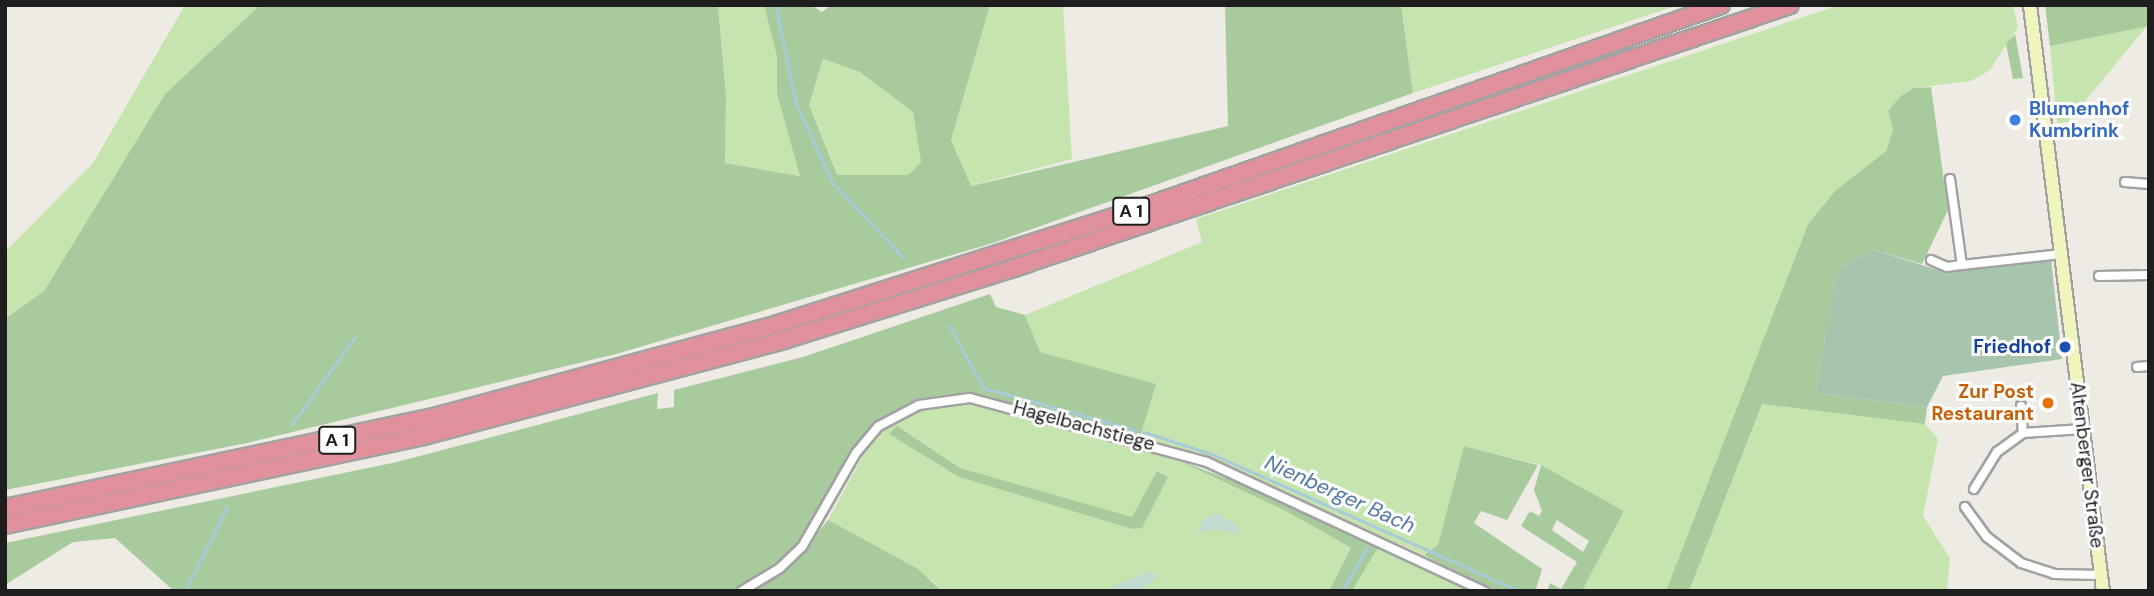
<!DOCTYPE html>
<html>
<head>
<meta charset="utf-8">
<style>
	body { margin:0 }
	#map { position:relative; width:2154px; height:596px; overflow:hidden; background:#eeebe4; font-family:"DM Sans",sans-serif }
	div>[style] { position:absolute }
	.grass>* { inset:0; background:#c6e5ae }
	.forest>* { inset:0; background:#a7cb9c }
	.wetland>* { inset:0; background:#c2dbd1 }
	.cemetery>* { inset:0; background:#a7c5ad }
	.stream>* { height:2.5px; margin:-1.25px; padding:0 1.25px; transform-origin:1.25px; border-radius:1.25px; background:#a8cbd9 }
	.roads { filter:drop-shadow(2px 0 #a2a2a2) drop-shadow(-2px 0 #a2a2a2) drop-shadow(0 2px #a2a2a2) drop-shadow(0 -2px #a2a2a2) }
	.minor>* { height:8px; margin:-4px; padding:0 4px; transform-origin:4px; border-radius:4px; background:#fff }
	.secondary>* { height:12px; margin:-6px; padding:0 6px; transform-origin:6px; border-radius:6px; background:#eff5bc }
	.motorway>* { height:16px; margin:-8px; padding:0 8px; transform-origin:8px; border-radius:8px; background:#e0919b }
	.dots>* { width:19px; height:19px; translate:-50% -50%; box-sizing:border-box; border:4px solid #fff; border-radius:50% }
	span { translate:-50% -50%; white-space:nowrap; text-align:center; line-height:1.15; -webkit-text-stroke:6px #fff; paint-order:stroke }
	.shield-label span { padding:2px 5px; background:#fff; border:2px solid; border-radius:5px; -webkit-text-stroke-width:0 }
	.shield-label { font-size:18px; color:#1e1e1e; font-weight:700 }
	.shop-label { font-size:19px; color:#366cbe; font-weight:700 }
	.left { translate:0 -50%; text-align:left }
	.transit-label { font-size:19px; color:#164399; font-weight:700 }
	.right { translate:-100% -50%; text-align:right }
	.food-label { font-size:19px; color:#c56008; font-weight:700 }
	.street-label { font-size:19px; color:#1e1e1e }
	.water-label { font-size:21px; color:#5177a7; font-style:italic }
	.frame { position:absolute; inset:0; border:7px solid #1e1e1e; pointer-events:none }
</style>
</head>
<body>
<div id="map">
	<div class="grass">
		<i style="clip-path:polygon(185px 5px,260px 5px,165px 94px,44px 291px,5px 319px,5px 252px,93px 163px)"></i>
		<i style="clip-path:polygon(718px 5px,764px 5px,777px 58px,777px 94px,801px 176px,725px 163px,726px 96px)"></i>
		<i style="clip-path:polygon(990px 5px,1063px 5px,1072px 159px,970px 186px,951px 140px)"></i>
		<i style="clip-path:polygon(1401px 5px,1678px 5px,1413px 93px)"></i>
		<i style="clip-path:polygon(1839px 5px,2013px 5px,2018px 27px,1990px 70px,1971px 81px,1914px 88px,1888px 111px,1893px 130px,1886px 151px,1835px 191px,1808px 224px,1666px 591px,1582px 591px,1624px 511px,1541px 465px,1464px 446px,1438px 545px,1424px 555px,1226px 466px,1140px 437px,1155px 384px,1040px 352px,1025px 315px,1202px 242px,1196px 219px)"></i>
		<i style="clip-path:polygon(2147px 26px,2068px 122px,2057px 123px,2050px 46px)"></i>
		<i style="clip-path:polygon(823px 59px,860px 72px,913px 112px,921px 162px,908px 175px,837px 175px,809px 105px)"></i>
		<i style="clip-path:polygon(evenodd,973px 400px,1173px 458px,1284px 510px,1352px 549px,1329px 591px,942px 591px,933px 581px,828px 520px,872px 439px,895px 419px,927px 405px,973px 400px,897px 426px,960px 468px,1132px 518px,1157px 471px,1168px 477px,1132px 529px,959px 477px,897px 426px)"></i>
		<i style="clip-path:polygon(1762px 404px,1925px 424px,1938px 439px,1923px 516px,1950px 558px,1947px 591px,1689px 591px)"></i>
		<i style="clip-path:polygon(1379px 546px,1462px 586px,1471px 591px,1352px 591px)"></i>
	</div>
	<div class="forest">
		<i style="clip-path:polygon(evenodd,260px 5px,718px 5px,726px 96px,725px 163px,800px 176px,777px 94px,777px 57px,764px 5px,811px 5px,822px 12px,831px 5px,990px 5px,951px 140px,971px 186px,1228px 126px,1225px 5px,1401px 5px,1413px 93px,993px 243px,616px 354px,247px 443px,5px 490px,5px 319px,44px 291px,165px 94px,260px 5px,823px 59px,860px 72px,913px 112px,921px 162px,908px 175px,837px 175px,809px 105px,823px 59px)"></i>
		<i style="clip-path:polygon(2045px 5px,2149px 5px,2149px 26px,2050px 46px)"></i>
		<i style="clip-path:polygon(2015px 34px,2023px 78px,2013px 79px,2006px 44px)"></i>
		<i style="clip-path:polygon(1931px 87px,1948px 210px,1922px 264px,1874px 250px,1844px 265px,1834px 284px,1816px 393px,1927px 407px,1925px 424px,1762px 404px,1689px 591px,1666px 591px,1808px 224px,1835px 191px,1886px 151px,1893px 130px,1888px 111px,1901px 96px,1914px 88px)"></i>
		<i style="clip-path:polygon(990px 294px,996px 307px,1025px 315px,1040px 352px,1156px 384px,1139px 440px,986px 400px,935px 400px,868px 436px,802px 547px,742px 591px,174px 591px,115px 538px,73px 542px,5px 585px,5px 543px,397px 462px,658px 393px,657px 409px,674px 407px,674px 390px,803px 357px)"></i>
		<i style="clip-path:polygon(897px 426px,960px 468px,1132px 517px,1157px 471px,1168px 477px,1142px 528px,1132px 529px,959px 477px,889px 434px)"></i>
		<i style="clip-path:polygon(1464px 446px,1538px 465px,1507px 520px,1481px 511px,1474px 523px,1542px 569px,1536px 589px,1540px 591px,1490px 591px,1424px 555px,1438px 545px)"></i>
		<i style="clip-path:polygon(1173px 458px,1241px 484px,1379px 546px,1352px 591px,1329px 591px,1351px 548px,1284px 510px)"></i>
		<i style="clip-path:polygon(evenodd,1541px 465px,1624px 511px,1582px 591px,1547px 591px,1550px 583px,1561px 589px,1577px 562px,1521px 526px,1530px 511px,1539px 516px,1542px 511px,1534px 490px,1541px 465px,1557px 520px,1589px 541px,1583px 552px,1552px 530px,1557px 520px)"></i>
		<i style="clip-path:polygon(828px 520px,918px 569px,942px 591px,754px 591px,790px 567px)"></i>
	</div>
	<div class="wetland">
		<i style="clip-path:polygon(1215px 512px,1238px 526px,1239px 534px,1215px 529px,1197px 533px,1200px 523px)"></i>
		<i style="clip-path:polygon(1148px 571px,1157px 577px,1141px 591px,1106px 590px)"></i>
	</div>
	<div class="cemetery">
		<i style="clip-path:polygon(1874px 250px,1941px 271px,2051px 259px,2062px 359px,1943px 376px,1927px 407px,1816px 393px,1834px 283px,1844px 265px)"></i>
	</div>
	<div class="stream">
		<i style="left:776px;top:5px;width:100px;rotate:78.5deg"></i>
		<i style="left:796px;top:103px;width:88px;rotate:65.2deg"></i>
		<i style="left:833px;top:183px;width:102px;rotate:46.6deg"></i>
		<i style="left:949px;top:325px;width:72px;rotate:60.9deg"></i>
		<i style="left:984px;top:388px;width:157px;rotate:15.5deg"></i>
		<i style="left:292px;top:424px;width:107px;rotate:-54.1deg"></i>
		<i style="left:1144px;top:432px;width:71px;rotate:17.9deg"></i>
		<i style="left:1212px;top:454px;width:337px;rotate:24deg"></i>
		<i style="left:185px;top:591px;width:94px;rotate:-63.4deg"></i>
		<i style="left:1342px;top:591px;width:52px;rotate:-60deg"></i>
	</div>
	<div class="roads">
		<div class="minor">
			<i style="left:1950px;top:179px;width:87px;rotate:82.1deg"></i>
			<i style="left:1962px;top:265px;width:100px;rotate:-6.3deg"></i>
			<i style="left:2125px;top:182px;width:24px;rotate:5deg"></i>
			<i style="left:1931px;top:260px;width:17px;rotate:24deg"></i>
			<i style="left:1947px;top:267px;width:15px;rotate:-8deg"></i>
			<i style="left:2099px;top:276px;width:50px;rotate:-1.1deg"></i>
			<i style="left:2137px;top:367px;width:12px;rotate:-5deg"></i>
			<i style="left:2021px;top:406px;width:27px;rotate:86deg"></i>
			<i style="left:1974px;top:489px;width:44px;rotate:-58.1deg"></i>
			<i style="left:1997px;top:452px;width:32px;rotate:-36deg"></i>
			<i style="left:2023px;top:433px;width:60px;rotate:-3.8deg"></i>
			<i style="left:1965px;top:507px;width:37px;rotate:54deg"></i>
			<i style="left:1987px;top:537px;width:43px;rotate:37.4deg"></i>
			<i style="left:2021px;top:563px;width:35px;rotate:18deg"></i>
			<i style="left:2054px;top:574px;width:47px;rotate:1.2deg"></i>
			<i style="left:742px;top:591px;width:44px;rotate:-31.2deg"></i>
			<i style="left:780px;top:568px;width:30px;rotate:-44deg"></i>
			<i style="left:802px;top:547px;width:108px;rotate:-60.1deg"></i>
			<i style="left:856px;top:453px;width:35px;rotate:-50deg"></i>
			<i style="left:879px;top:426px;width:45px;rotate:-27.7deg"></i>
			<i style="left:919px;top:405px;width:51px;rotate:-7.8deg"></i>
			<i style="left:970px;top:398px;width:245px;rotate:15.1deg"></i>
			<i style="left:1207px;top:462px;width:306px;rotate:25deg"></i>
		</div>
		<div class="secondary">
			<i style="left:2030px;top:5px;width:591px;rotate:82.9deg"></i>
		</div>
		<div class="motorway">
			<i style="left:5px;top:508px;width:439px;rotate:-12deg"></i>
			<i style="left:434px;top:417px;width:356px;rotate:-15.1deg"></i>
			<i style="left:778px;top:324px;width:369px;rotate:-17.7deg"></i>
			<i style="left:1130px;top:212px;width:626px;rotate:-19.3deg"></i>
			<i style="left:5px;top:525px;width:428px;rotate:-12deg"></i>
			<i style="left:424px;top:436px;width:373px;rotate:-14.9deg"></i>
			<i style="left:784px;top:340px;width:241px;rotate:-17.4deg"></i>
			<i style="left:1014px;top:268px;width:819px;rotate:-18.72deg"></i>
		</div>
	</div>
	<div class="dots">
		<i style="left:2015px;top:120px;background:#3f7fe0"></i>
		<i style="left:2065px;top:347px;background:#1a4fb4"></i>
		<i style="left:2048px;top:403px;background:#e8710a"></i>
	</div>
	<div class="shield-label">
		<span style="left:1131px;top:211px">A 1</span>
		<span style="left:337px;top:440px">A 1</span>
	</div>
	<div class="shop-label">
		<span class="left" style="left:2029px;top:120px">Blumenhof<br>Kumbrink</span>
	</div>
	<div class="transit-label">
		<span class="right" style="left:2051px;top:347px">Friedhof</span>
	</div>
	<div class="food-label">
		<span class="right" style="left:2034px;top:403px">Zur Post<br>Restaurant</span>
	</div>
	<div class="street-label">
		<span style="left:1084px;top:426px;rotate:15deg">Hagelbachstiege</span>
		<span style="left:2087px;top:465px;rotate:83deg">Altenberger Straße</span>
	</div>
	<div class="water-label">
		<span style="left:1340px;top:494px;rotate:24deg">Nienberger Bach</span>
	</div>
	<div class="frame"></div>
</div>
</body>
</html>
